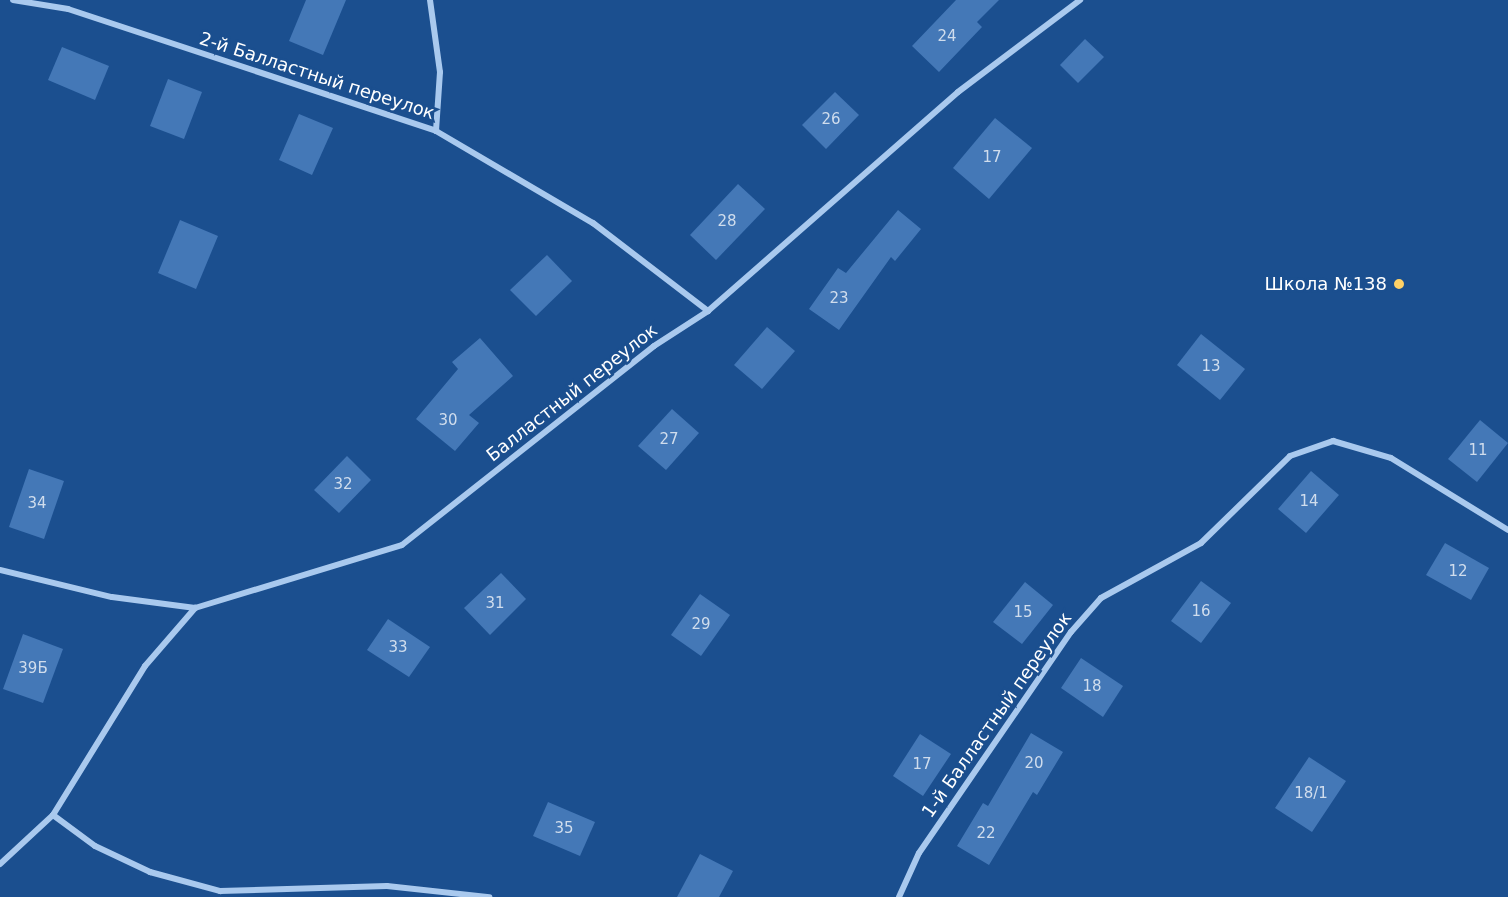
<!DOCTYPE html>
<html>
<head>
<meta charset="utf-8">
<style>
	body { margin:0 }
	#map { position:relative; width:1508px; height:897px; overflow:hidden; background:#1b4f8f; font-family:"DejaVu Sans",sans-serif }
	div>[style] { position:absolute }
	.building>* { inset:0; background:#4478b7 }
	.street>* { height:6px; margin:-3px; padding:0 3px; transform-origin:3px; border-radius:3px; background:#a9c9ee }
	.dots>* { width:16px; height:16px; translate:-50% -50%; box-sizing:border-box; border:3px solid #1b4f8f; border-radius:50% }
	span { translate:-50% -50%; white-space:nowrap; text-align:center; line-height:1.15; -webkit-text-stroke:5px #1b4f8f; paint-order:stroke }
	.number-label { font-size:15px; color:#d0dded }
	.number-label span { -webkit-text-stroke-width:0 }
	.street-label { font-size:18px; color:#fff }
	.poi-label { font-size:18px; color:#fff }
	.right { translate:-100% -50%; text-align:right }
</style>
</head>
<body>
<div id="map">
	<div class="building">
		<i style="clip-path:polygon(306px 0,346px 0,323px 55px,289px 41px)"></i>
		<i style="clip-path:polygon(956px 0,999px 0,977px 22px,982px 27px,939px 72px,912px 46px)"></i>
		<i style="clip-path:polygon(1085px 39px,1104px 57px,1078px 83px,1060px 65px)"></i>
		<i style="clip-path:polygon(62px 47px,109px 66px,95px 100px,48px 80px)"></i>
		<i style="clip-path:polygon(168px 79px,202px 92px,184px 139px,150px 126px)"></i>
		<i style="clip-path:polygon(835px 92px,859px 115px,826px 149px,802px 125px)"></i>
		<i style="clip-path:polygon(299px 114px,333px 128px,312px 175px,279px 160px)"></i>
		<i style="clip-path:polygon(995px 118px,1032px 148px,989px 199px,953px 168px)"></i>
		<i style="clip-path:polygon(738px 184px,765px 209px,716px 260px,690px 235px)"></i>
		<i style="clip-path:polygon(898px 210px,921px 229px,895px 261px,891px 257px,839px 330px,809px 309px,838px 268px,846px 273px)"></i>
		<i style="clip-path:polygon(180px 220px,218px 236px,196px 289px,158px 273px)"></i>
		<i style="clip-path:polygon(547px 255px,572px 281px,536px 316px,510px 290px)"></i>
		<i style="clip-path:polygon(767px 327px,795px 351px,762px 389px,734px 365px)"></i>
		<i style="clip-path:polygon(1201px 334px,1245px 369px,1220px 400px,1177px 365px)"></i>
		<i style="clip-path:polygon(480px 338px,513px 376px,469px 415px,479px 423px,455px 451px,416px 419px,458px 369px,452px 362px)"></i>
		<i style="clip-path:polygon(672px 409px,699px 433px,666px 470px,638px 446px)"></i>
		<i style="clip-path:polygon(1480px 420px,1508px 443px,1477px 482px,1448px 459px)"></i>
		<i style="clip-path:polygon(347px 456px,371px 480px,339px 513px,314px 490px)"></i>
		<i style="clip-path:polygon(29px 469px,64px 481px,44px 539px,9px 527px)"></i>
		<i style="clip-path:polygon(1311px 471px,1339px 495px,1306px 533px,1278px 509px)"></i>
		<i style="clip-path:polygon(1445px 543px,1489px 568px,1471px 600px,1426px 575px)"></i>
		<i style="clip-path:polygon(501px 573px,526px 599px,490px 635px,464px 608px)"></i>
		<i style="clip-path:polygon(1201px 581px,1231px 603px,1201px 643px,1171px 621px)"></i>
		<i style="clip-path:polygon(1025px 582px,1053px 605px,1022px 644px,993px 622px)"></i>
		<i style="clip-path:polygon(700px 594px,730px 615px,701px 656px,671px 635px)"></i>
		<i style="clip-path:polygon(388px 619px,430px 647px,409px 677px,367px 650px)"></i>
		<i style="clip-path:polygon(23px 634px,63px 649px,43px 703px,3px 689px)"></i>
		<i style="clip-path:polygon(1081px 658px,1123px 686px,1103px 717px,1061px 688px)"></i>
		<i style="clip-path:polygon(1031px 733px,1063px 752px,1037px 795px,1033px 792px,989px 865px,957px 846px,983px 803px,988px 806px)"></i>
		<i style="clip-path:polygon(920px 734px,951px 754px,923px 796px,893px 776px)"></i>
		<i style="clip-path:polygon(1309px 757px,1346px 781px,1312px 832px,1275px 808px)"></i>
		<i style="clip-path:polygon(548px 802px,595px 822px,580px 856px,533px 836px)"></i>
		<i style="clip-path:polygon(700px 854px,733px 871px,719px 897px,677px 897px)"></i>
	</div>
	<div class="street">
		<i style="left:13px;top:0;width:56px;rotate:9.3deg"></i>
		<i style="left:68px;top:9px;width:388px;rotate:18.3deg"></i>
		<i style="left:436px;top:131px;width:182px;rotate:30.4deg"></i>
		<i style="left:593px;top:223px;width:145px;rotate:37.4deg"></i>
		<i style="left:430px;top:0;width:73px;rotate:82.1deg"></i>
		<i style="left:440px;top:72px;width:59px;rotate:93.9deg"></i>
		<i style="left:0;top:570px;width:115px;rotate:13.6deg"></i>
		<i style="left:112px;top:597px;width:84px;rotate:7.5deg"></i>
		<i style="left:195px;top:608px;width:216px;rotate:-16.9deg"></i>
		<i style="left:402px;top:545px;width:321px;rotate:-38.3deg"></i>
		<i style="left:654px;top:346px;width:64px;rotate:-32.9deg"></i>
		<i style="left:708px;top:311px;width:332px;rotate:-41.2deg"></i>
		<i style="left:958px;top:92px;width:153px;rotate:-37deg"></i>
		<i style="left:53px;top:815px;width:52px;rotate:36.4deg"></i>
		<i style="left:95px;top:846px;width:61px;rotate:25.3deg"></i>
		<i style="left:150px;top:872px;width:73px;rotate:15.2deg"></i>
		<i style="left:220px;top:891px;width:167px;rotate:-1.7deg"></i>
		<i style="left:387px;top:886px;width:103px;rotate:6.2deg"></i>
		<i style="left:0;top:864px;width:72px;rotate:-42.8deg"></i>
		<i style="left:53px;top:815px;width:175px;rotate:-58.3deg"></i>
		<i style="left:145px;top:666px;width:77px;rotate:-49.2deg"></i>
		<i style="left:899px;top:897px;width:48px;rotate:-65.6deg"></i>
		<i style="left:919px;top:853px;width:268px;rotate:-55.5deg"></i>
		<i style="left:1071px;top:632px;width:45px;rotate:-48.6deg"></i>
		<i style="left:1101px;top:598px;width:114px;rotate:-28.8deg"></i>
		<i style="left:1201px;top:543px;width:124px;rotate:-44.3deg"></i>
		<i style="left:1290px;top:456px;width:46px;rotate:-19.2deg"></i>
		<i style="left:1333px;top:441px;width:60px;rotate:16.3deg"></i>
		<i style="left:1391px;top:458px;width:137px;rotate:31.6deg"></i>
	</div>
	<div class="dots">
		<i style="left:1399px;top:284px;background:#ffd166"></i>
	</div>
	<div class="number-label">
		<span style="left:947px;top:37px">24</span>
		<span style="left:831px;top:120px">26</span>
		<span style="left:992px;top:158px">17</span>
		<span style="left:727px;top:222px">28</span>
		<span style="left:839px;top:299px">23</span>
		<span style="left:1211px;top:367px">13</span>
		<span style="left:448px;top:421px">30</span>
		<span style="left:669px;top:440px">27</span>
		<span style="left:1478px;top:451px">11</span>
		<span style="left:343px;top:485px">32</span>
		<span style="left:1309px;top:502px">14</span>
		<span style="left:37px;top:504px">34</span>
		<span style="left:1458px;top:572px">12</span>
		<span style="left:495px;top:604px">31</span>
		<span style="left:1201px;top:612px">16</span>
		<span style="left:1023px;top:613px">15</span>
		<span style="left:701px;top:625px">29</span>
		<span style="left:398px;top:648px">33</span>
		<span style="left:33px;top:669px">39Б</span>
		<span style="left:1092px;top:687px">18</span>
		<span style="left:1034px;top:764px">20</span>
		<span style="left:922px;top:765px">17</span>
		<span style="left:1311px;top:794px">18/1</span>
		<span style="left:564px;top:829px">35</span>
		<span style="left:986px;top:834px">22</span>
	</div>
	<div class="street-label">
		<span style="left:317px;top:76px;rotate:18deg">2-й Балластный переулок</span>
		<span style="left:572px;top:393px;rotate:-38deg">Балластный переулок</span>
		<span style="left:997px;top:715px;rotate:-55deg">1-й Балластный переулок</span>
	</div>
	<div class="poi-label">
		<span class="right" style="left:1387px;top:284px">Школа №138</span>
	</div>
</div>
</body>
</html>
